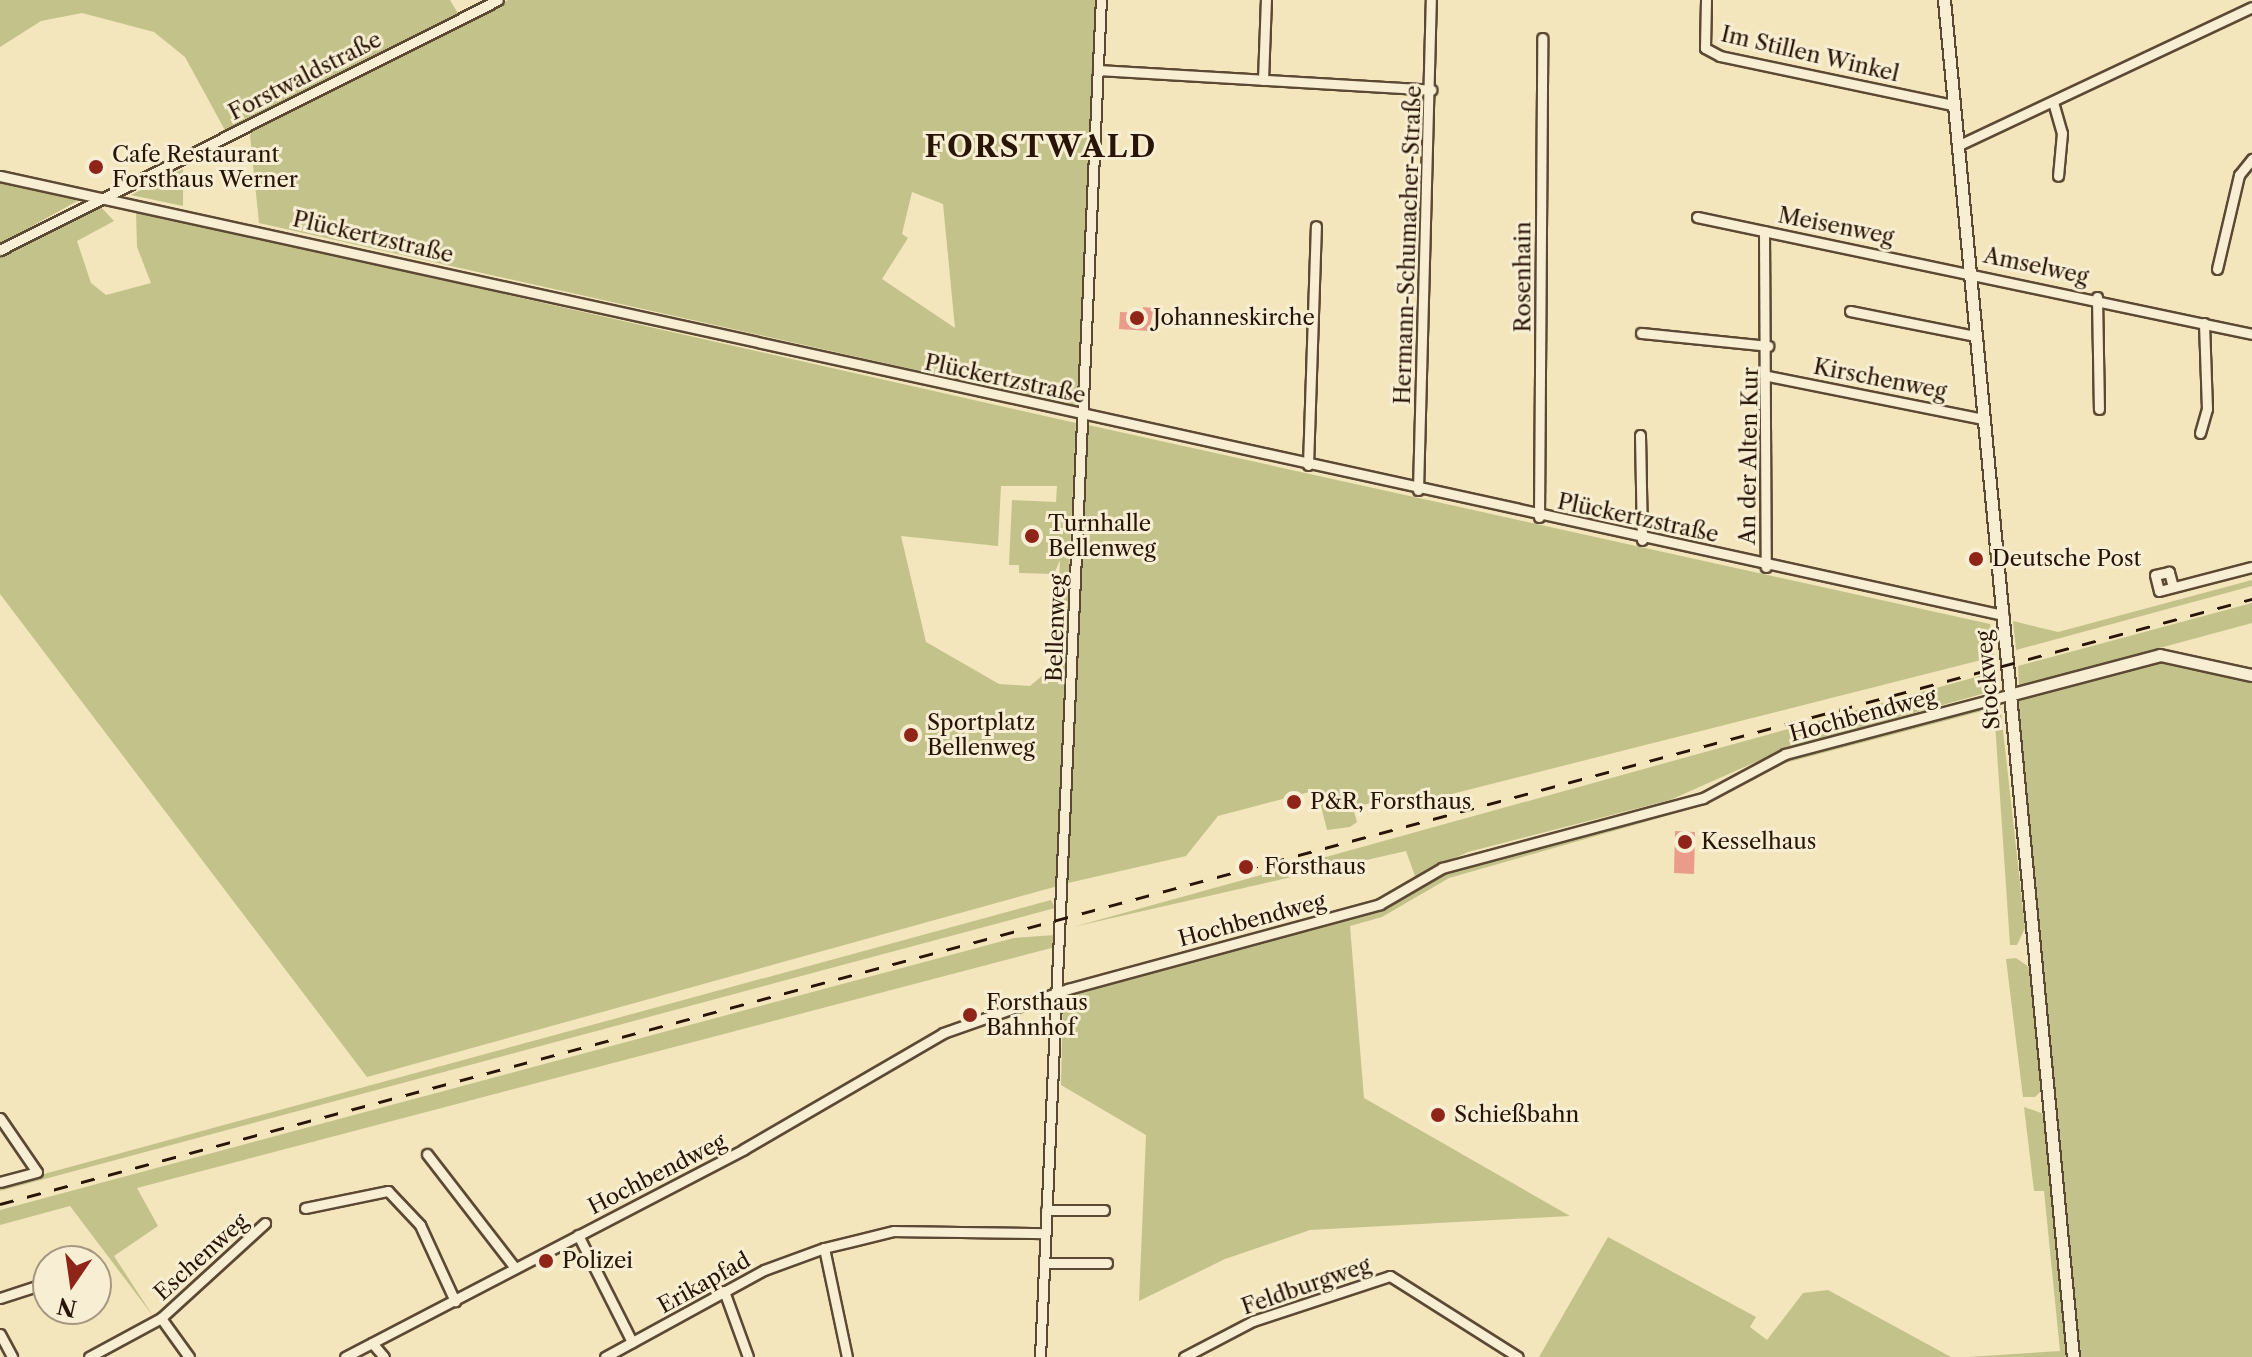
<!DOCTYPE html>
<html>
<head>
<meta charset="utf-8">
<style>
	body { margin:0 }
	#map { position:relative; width:2252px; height:1357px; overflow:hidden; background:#f3e5bc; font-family:"Libre Caslon Text",serif }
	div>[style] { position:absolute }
	.green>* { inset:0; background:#c3c28b }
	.building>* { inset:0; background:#e89c89 }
	.roads { filter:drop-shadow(2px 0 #5c4934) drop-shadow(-2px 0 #5c4934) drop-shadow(0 2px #5c4934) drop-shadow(0 -2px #5c4934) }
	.minor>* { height:9px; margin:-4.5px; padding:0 4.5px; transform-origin:4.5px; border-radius:4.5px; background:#f7eed3 }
	.tertiary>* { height:11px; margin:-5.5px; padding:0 5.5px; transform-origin:5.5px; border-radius:5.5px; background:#f7eed3 }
	.rail>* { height:3px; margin-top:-1.5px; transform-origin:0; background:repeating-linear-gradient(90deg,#291507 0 14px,transparent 0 28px) }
	.dots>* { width:22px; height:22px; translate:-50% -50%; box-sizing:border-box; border:4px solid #f7eed3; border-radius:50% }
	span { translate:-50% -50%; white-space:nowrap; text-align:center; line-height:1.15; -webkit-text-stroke:6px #f7eed3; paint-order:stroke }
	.street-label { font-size:22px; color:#291507 }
	.poi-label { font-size:22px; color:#291507 }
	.left { translate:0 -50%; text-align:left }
	.district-label { font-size:30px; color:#291507; font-weight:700; letter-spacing:2px }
	.north { position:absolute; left:32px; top:1245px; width:80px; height:80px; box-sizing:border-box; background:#f7eed3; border:2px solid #a59781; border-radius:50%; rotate:193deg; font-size:22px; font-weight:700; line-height:32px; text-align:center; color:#291507 }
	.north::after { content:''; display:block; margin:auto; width:28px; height:36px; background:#8f2418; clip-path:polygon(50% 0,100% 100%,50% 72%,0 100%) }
</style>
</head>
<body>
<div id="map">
	<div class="green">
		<i style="clip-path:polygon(0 0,450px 0,459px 15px,226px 132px,185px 57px,154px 32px,82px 13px,41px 21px,0 47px)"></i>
		<i style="clip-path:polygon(evenodd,508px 0,1096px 0,1077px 406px,259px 223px,250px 135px,258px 126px,508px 0,912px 192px,943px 204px,955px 328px,882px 279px,908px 238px,902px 234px,912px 192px)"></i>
		<i style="clip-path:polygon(183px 169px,183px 206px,131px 195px)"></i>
		<i style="clip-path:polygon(0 180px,74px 196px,79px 200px,0 244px)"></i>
		<i style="clip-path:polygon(100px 206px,114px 221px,77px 241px,91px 283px,106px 295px,151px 283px,137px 247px,136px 211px,1076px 423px,1069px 575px,1059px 578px,1060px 560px,1054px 574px,1019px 573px,1019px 565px,1009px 565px,1012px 500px,1056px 502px,1057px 486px,1001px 486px,998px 546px,901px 536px,926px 642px,999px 684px,1030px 686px,1056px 664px,1059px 585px,1069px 590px,1058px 886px,367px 1077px,0 594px,0 255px)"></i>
		<i style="clip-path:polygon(1088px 425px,1990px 624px,1995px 648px,1993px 657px,1404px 806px,1370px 803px,1353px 808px,1357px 822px,1350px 827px,1327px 830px,1317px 790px,1218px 816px,1186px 856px,1068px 883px)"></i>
		<i style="clip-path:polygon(2252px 580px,2252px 586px,2016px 650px,2013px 621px,2058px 632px)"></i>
		<i style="clip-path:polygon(2252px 603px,2252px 623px,2019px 686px,2018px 666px)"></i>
		<i style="clip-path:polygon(2155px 661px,2252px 683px,2252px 1357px,2081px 1357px,2015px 708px,2020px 697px)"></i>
		<i style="clip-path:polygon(1994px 672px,1996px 690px,1785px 749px,1670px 800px,1468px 852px,1415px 876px,1406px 851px,1073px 927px)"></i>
		<i style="clip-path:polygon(2000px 703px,2025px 928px,2017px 945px,2010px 945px,1994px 708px,1785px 763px,1705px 805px,1449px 878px,1382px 917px,1350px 926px,1364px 1098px,1570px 1216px,1310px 1230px,1225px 1259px,1139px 1301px,1146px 1135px,1061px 1085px,1063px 996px,1379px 911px,1447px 872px,1705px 802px,1784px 760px)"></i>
		<i style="clip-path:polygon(1051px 900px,1055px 908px,0 1191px,0 1186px)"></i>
		<i style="clip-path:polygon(1055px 935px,1055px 947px,137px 1188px,158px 1226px,114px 1256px,153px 1316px,70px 1206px,0 1225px,0 1210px,1014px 938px)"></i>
		<i style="clip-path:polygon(2016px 958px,2029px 967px,2042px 1090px,2035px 1097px,2023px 1097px,2006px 959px)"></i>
		<i style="clip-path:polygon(2024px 1107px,2044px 1114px,2066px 1357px,1968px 1357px,2060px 1351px,2044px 1191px,2034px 1191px)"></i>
		<i style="clip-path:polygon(1608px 1237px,1756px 1317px,1750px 1327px,1767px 1340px,1803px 1293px,1828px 1290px,1951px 1357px,1539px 1357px)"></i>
	</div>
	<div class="building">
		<i style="clip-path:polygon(1143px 307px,1154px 308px,1149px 331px,1119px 329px,1120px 312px,1143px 313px)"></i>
		<i style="clip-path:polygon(1675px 831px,1695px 832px,1694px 874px,1674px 873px)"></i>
	</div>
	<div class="roads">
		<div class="minor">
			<i style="left:1706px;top:0;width:48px;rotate:91.2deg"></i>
			<i style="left:1705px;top:48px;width:17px;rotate:28deg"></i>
			<i style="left:1720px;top:56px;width:238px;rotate:11.9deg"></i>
			<i style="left:1098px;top:70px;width:334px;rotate:3.4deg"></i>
			<i style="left:1263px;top:80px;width:80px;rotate:-87.9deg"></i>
			<i style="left:2053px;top:102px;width:32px;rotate:74deg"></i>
			<i style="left:2062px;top:133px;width:43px;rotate:95.3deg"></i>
			<i style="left:1957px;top:146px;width:326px;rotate:-25.2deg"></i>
			<i style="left:0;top:176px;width:2051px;rotate:12.36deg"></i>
			<i style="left:1697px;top:217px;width:567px;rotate:11.9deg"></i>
			<i style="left:1764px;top:231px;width:336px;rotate:89.7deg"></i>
			<i style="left:0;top:250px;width:557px;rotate:-26.66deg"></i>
			<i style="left:2217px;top:269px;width:97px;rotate:-76.8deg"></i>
			<i style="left:2239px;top:175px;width:21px;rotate:-51deg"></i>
			<i style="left:2097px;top:297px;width:112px;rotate:89deg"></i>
			<i style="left:1850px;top:311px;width:127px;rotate:11.3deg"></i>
			<i style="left:1641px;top:333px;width:128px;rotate:5.8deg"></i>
			<i style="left:1768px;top:376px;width:220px;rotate:11.3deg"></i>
			<i style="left:2200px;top:433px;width:25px;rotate:-74deg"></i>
			<i style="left:2207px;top:409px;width:86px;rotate:-92deg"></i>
			<i style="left:1640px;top:435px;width:105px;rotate:88.9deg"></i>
			<i style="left:1308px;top:465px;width:239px;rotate:-88.1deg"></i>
			<i style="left:1418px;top:490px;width:490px;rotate:-88.5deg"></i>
			<i style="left:1539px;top:517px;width:479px;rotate:-89.6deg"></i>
			<i style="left:2173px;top:587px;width:16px;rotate:-105deg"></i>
			<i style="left:2169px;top:572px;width:14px;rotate:168deg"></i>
			<i style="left:2155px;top:575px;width:16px;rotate:76deg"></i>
			<i style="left:2159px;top:591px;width:96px;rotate:-14.5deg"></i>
			<i style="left:0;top:1118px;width:65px;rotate:55.6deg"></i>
			<i style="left:37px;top:1172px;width:38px;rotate:165deg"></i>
			<i style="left:427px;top:1154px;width:144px;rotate:52.3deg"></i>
			<i style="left:305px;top:1208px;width:85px;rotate:-11.6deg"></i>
			<i style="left:388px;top:1191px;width:47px;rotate:46.7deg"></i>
			<i style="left:420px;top:1225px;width:84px;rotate:65.3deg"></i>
			<i style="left:1046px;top:1210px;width:58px"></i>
			<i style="left:578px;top:1235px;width:120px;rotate:63.2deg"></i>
			<i style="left:824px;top:1248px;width:111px;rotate:78.1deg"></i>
			<i style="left:1044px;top:1263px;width:63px"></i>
			<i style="left:724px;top:1291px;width:70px;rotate:70deg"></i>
			<i style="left:0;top:1298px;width:40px;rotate:-18deg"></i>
			<i style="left:0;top:1334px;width:26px;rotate:62deg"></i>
			<i style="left:372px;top:1343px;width:18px;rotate:49deg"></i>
			<i style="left:89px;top:1357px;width:82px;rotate:-28.4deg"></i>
			<i style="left:189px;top:1357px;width:48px;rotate:-125.7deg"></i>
			<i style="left:161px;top:1318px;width:141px;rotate:-42.4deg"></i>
			<i style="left:345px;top:1357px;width:450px;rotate:-27.5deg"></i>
			<i style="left:744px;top:1149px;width:230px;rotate:-30.2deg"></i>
			<i style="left:943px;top:1033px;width:133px;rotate:-19.4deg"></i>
			<i style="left:1068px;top:989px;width:323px;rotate:-15.2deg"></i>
			<i style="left:1380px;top:904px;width:72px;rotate:-30.1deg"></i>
			<i style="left:1442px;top:868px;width:270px;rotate:-15deg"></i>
			<i style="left:1703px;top:798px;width:93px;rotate:-28.2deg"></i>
			<i style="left:1785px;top:754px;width:232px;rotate:-14.8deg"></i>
			<i style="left:605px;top:1357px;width:181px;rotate:-28.7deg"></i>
			<i style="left:764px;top:1270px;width:64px;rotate:-20.1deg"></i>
			<i style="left:824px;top:1248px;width:72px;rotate:-13.7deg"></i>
			<i style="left:894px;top:1231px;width:151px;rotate:0.8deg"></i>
			<i style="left:1040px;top:1357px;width:1358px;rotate:-87.43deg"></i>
			<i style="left:1184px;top:1357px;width:78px;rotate:-27.6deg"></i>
			<i style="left:1253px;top:1321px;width:144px;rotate:-18.2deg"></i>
			<i style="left:1390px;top:1276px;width:151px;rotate:32.3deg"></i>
		</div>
		<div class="tertiary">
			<i style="left:1944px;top:0;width:1363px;rotate:84.57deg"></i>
			<i style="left:2009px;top:695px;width:156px;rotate:-14.8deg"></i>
			<i style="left:2160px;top:655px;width:94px;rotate:12.3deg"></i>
		</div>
	</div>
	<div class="rail">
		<i style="left:0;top:1204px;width:2332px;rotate:-15.04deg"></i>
	</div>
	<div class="dots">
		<i style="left:96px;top:167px;background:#8f2418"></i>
		<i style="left:1137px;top:318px;background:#8f2418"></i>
		<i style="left:1032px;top:536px;background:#8f2418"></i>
		<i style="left:1976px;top:559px;background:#8f2418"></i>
		<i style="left:911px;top:735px;background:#8f2418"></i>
		<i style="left:1294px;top:802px;background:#8f2418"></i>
		<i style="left:1685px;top:842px;background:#8f2418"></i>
		<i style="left:1246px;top:867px;background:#8f2418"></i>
		<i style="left:970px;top:1015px;background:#8f2418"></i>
		<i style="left:1438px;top:1115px;background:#8f2418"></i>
		<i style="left:546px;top:1261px;background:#8f2418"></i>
	</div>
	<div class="street-label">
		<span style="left:1810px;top:54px;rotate:13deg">Im Stillen Winkel</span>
		<span style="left:305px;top:76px;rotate:-27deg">Forstwaldstraße</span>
		<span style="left:1836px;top:226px;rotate:11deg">Meisenweg</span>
		<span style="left:373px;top:237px;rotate:13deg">Plückertzstraße</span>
		<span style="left:1408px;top:245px;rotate:-88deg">Hermann-Schumacher-Straße</span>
		<span style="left:2036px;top:266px;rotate:12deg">Amselweg</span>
		<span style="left:1523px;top:277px;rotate:-90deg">Rosenhain</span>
		<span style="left:1005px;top:379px;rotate:12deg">Plückertzstraße</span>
		<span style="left:1880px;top:379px;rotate:11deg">Kirschenweg</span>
		<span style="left:1749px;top:456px;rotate:-89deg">An der Alten Kur</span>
		<span style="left:1638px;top:518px;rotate:12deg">Plückertzstraße</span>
		<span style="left:1056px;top:628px;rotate:-88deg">Bellenweg</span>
		<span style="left:1988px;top:680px;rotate:-95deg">Stockweg</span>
		<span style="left:1863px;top:715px;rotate:-15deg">Hochbendweg</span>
		<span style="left:1252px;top:920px;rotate:-15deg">Hochbendweg</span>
		<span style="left:657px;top:1174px;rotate:-27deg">Hochbendweg</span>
		<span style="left:201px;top:1257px;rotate:-42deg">Eschenweg</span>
		<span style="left:704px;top:1283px;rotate:-29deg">Erikapfad</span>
		<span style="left:1306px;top:1286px;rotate:-19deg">Feldburgweg</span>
	</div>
	<div class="poi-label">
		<span class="left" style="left:112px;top:167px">Cafe Restaurant<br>Forsthaus Werner</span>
		<span class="left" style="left:1153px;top:318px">Johanneskirche</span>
		<span class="left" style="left:1048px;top:536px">Turnhalle<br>Bellenweg</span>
		<span class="left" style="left:1992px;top:559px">Deutsche Post</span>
		<span class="left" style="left:927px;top:735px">Sportplatz<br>Bellenweg</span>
		<span class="left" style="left:1310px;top:802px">P&amp;R, Forsthaus</span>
		<span class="left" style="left:1701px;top:842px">Kesselhaus</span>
		<span class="left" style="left:1264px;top:867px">Forsthaus</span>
		<span class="left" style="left:986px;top:1015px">Forsthaus<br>Bahnhof</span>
		<span class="left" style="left:1454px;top:1115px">Schießbahn</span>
		<span class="left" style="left:562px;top:1261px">Polizei</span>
	</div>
	<div class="district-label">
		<span style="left:1041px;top:147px">FORSTWALD</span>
	</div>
	<div class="north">N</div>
</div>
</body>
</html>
